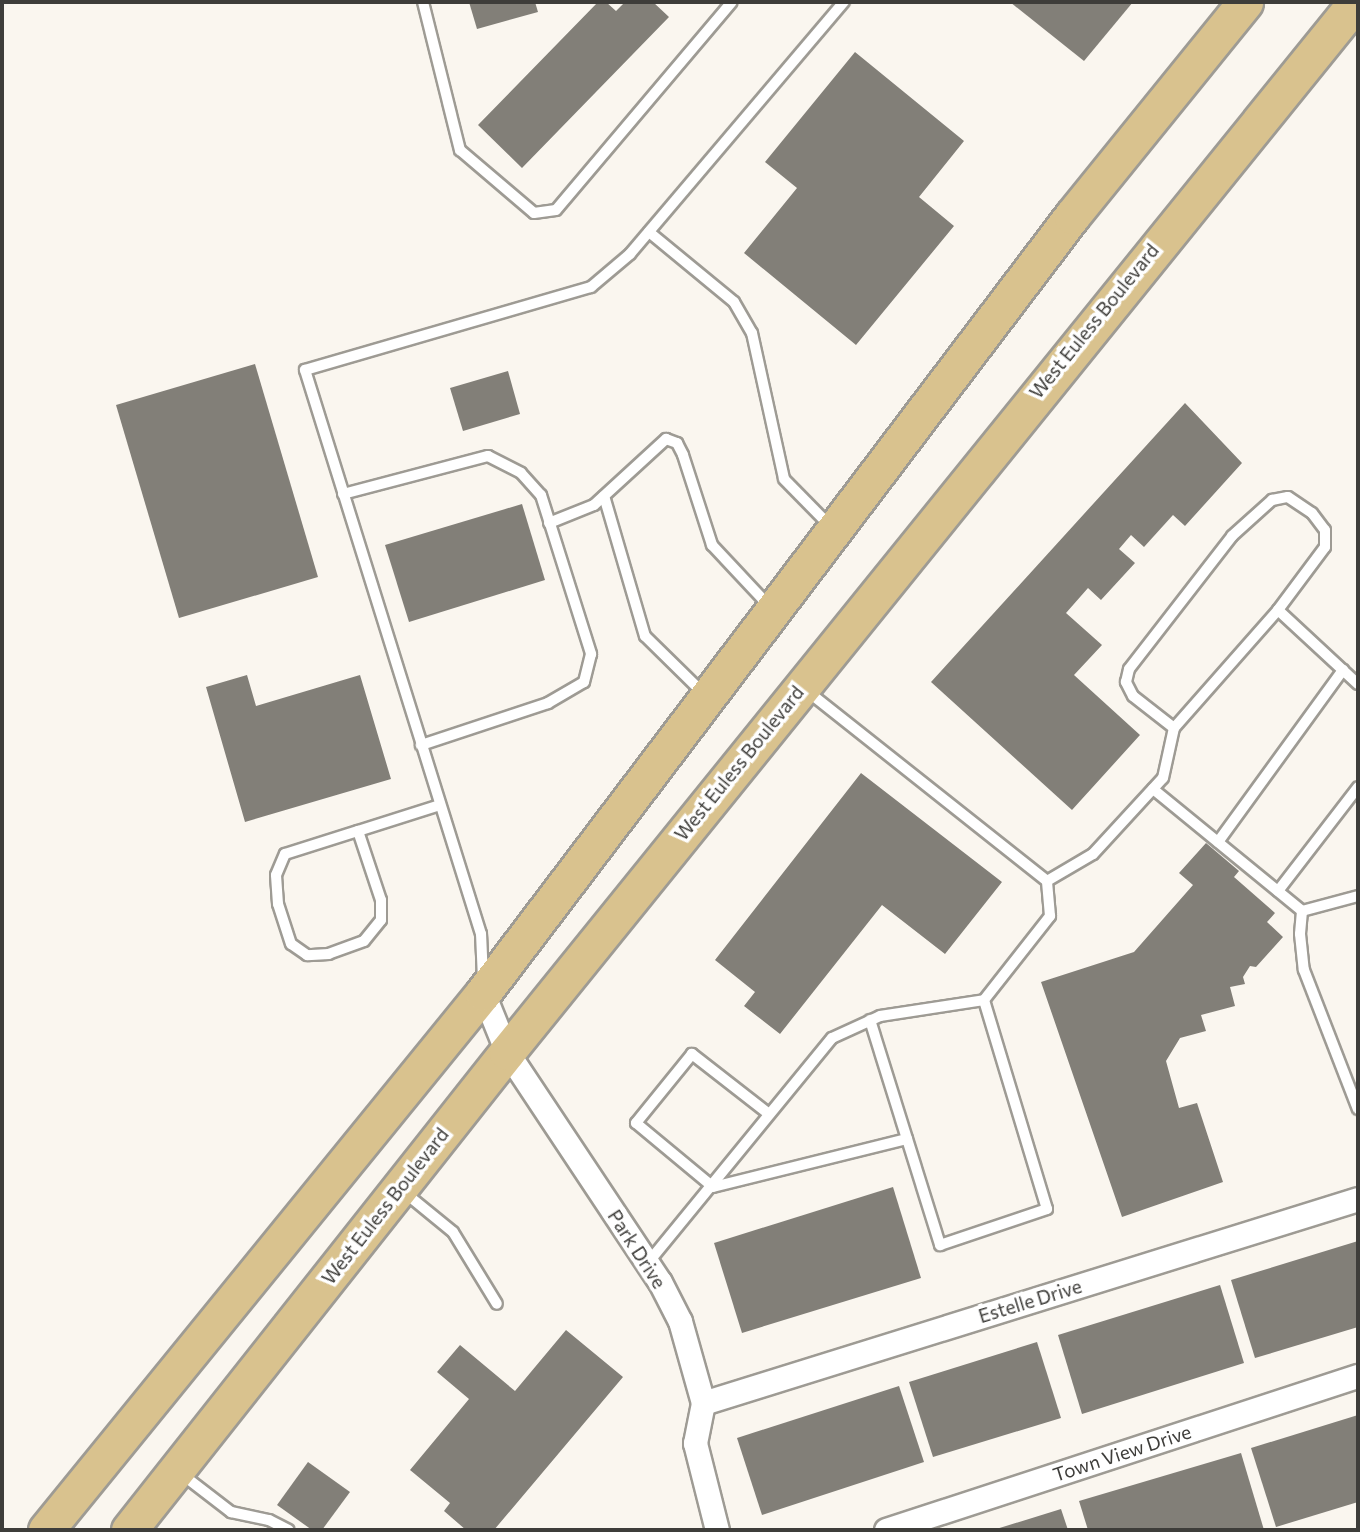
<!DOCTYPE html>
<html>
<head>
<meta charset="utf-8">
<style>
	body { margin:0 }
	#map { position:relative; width:1360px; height:1532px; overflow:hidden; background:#faf6ef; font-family:Commissioner,sans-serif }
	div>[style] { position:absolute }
	.building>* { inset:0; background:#827f78 }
	.roads { filter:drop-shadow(2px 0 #9e9b94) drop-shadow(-2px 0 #9e9b94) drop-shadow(0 2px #9e9b94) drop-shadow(0 -2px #9e9b94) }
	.lane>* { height:10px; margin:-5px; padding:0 5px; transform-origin:5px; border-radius:5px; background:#fff }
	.street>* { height:23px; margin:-11.5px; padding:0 11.5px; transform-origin:11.5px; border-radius:11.5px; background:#fff }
	.primary>* { height:35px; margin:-17.5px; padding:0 17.5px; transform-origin:17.5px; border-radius:17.5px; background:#d9c28e }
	span { translate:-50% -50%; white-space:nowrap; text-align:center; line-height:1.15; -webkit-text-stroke:7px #fff; paint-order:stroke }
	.street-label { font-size:19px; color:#3e3d3a }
	.frame { position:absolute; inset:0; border:4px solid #3e3d3a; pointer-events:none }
</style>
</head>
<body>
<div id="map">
	<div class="building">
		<i style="clip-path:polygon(469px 2px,535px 2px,538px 12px,477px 29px)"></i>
		<i style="clip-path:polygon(598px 2px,606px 2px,616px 11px,625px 2px,653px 2px,669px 17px,522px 168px,478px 125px)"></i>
		<i style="clip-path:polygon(1010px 2px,1133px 2px,1084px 61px)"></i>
		<i style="clip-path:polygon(855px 52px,964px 141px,919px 197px,954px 226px,856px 345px,744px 253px,797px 188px,765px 162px)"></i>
		<i style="clip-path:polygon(255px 364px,318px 577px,179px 618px,116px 405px)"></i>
		<i style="clip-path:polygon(508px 371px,520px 414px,463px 431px,450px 388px)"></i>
		<i style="clip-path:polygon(1185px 403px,1242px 463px,1185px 526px,1173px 515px,1144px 547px,1131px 535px,1119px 549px,1135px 563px,1101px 600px,1088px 588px,1066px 613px,1102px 645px,1074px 675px,1140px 735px,1072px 810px,931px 682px)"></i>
		<i style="clip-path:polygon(522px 504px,545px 580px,409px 622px,385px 545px)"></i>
		<i style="clip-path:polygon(247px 675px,256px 706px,360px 675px,391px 779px,245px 822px,206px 687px)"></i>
		<i style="clip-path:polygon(861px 773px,1002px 882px,945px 954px,882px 905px,780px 1034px,744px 1006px,755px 992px,715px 960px)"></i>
		<i style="clip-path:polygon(1206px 843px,1239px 871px,1234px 877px,1275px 913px,1267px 922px,1283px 937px,1256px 967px,1250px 966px,1243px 977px,1245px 984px,1230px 987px,1235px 1006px,1201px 1015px,1206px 1031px,1180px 1038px,1166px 1061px,1179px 1108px,1197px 1103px,1223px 1182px,1122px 1217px,1041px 982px,1134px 952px,1193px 885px,1179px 873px)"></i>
		<i style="clip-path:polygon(893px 1187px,921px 1278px,742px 1333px,714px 1243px)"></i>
		<i style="clip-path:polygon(1358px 1241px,1358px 1327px,1255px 1358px,1231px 1280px)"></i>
		<i style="clip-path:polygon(1220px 1285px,1244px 1363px,1082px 1414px,1058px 1335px)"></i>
		<i style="clip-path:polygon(566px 1330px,623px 1377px,494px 1530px,466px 1530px,444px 1511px,450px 1503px,410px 1470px,469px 1399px,437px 1372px,460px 1345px,515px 1391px)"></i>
		<i style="clip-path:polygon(1037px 1342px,1061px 1418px,933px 1457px,909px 1382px)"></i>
		<i style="clip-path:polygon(899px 1386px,924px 1462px,762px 1515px,737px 1438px)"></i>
		<i style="clip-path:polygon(1358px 1415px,1358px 1502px,1276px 1527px,1251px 1448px)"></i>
		<i style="clip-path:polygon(1241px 1453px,1264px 1530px,1088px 1530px,1079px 1501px)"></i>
		<i style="clip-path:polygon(308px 1462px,350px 1492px,322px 1530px,312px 1530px,277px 1505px)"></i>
		<i style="clip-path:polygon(1061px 1509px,1068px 1530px,993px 1530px)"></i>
	</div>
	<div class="roads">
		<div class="lane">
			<i style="left:423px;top:2px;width:153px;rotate:76deg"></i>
			<i style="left:460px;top:150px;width:97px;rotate:40.4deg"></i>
			<i style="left:534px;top:213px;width:22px;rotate:-8deg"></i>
			<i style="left:556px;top:210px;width:272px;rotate:-49.8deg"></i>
			<i style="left:649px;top:232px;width:110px;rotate:39.5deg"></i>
			<i style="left:734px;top:302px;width:36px;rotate:60deg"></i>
			<i style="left:752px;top:333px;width:149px;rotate:77.6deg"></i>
			<i style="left:784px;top:479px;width:69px;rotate:45.6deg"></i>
			<i style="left:343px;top:494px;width:150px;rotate:-14.7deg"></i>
			<i style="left:488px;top:456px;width:37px;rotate:27deg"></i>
			<i style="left:521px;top:473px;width:30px;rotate:48deg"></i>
			<i style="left:541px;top:495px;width:167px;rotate:72.5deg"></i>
			<i style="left:591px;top:654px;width:29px;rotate:104deg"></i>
			<i style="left:584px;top:682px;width:42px;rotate:149.7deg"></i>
			<i style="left:548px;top:703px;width:134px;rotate:161.7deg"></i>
			<i style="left:604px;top:496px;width:146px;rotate:73.7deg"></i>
			<i style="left:645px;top:636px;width:83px;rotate:44.5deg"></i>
			<i style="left:549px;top:523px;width:48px;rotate:-21.8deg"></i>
			<i style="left:594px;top:505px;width:98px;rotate:-42.5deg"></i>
			<i style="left:666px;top:439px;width:12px;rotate:20deg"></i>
			<i style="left:677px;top:443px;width:13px;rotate:63deg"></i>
			<i style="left:683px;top:455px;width:95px;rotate:72.1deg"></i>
			<i style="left:712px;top:545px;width:86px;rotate:46.9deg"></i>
			<i style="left:1174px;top:728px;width:52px;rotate:-142deg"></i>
			<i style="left:1133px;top:696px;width:16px;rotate:-117deg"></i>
			<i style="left:1126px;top:682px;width:13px;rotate:-77deg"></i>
			<i style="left:1129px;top:669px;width:168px;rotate:-52.2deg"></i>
			<i style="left:1232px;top:536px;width:54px;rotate:-42deg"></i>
			<i style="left:1272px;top:500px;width:16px;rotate:-11deg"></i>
			<i style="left:1288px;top:497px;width:29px;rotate:34deg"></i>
			<i style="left:1312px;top:513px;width:21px;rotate:53deg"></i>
			<i style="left:1325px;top:530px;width:17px;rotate:90deg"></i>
			<i style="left:1325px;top:547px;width:79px;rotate:126.7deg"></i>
			<i style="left:1153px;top:789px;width:193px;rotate:39.3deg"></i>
			<i style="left:1302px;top:911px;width:58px;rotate:-15deg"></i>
			<i style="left:358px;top:831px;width:73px;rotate:71.6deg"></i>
			<i style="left:381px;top:900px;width:20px;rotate:90deg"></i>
			<i style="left:381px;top:920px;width:27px;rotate:129deg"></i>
			<i style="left:364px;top:941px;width:37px;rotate:160deg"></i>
			<i style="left:329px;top:954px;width:22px;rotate:177deg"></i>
			<i style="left:307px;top:955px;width:19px;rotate:-145deg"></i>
			<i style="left:291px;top:944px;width:42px;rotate:-108deg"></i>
			<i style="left:278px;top:904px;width:29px;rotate:-94deg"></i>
			<i style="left:276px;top:875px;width:23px;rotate:-67deg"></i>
			<i style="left:285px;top:854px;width:77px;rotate:-17.5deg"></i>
			<i style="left:358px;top:831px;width:86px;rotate:-17.6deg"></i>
			<i style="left:1218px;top:842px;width:213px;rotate:-54deg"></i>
			<i style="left:1047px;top:881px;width:53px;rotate:-30.4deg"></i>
			<i style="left:1093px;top:854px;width:103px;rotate:-47.4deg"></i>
			<i style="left:1163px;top:778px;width:51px;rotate:-77.6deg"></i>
			<i style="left:1174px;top:728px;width:157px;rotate:-48.6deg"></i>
			<i style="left:1278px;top:610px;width:109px;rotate:42.8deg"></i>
			<i style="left:1278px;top:891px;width:131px;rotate:-52.4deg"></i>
			<i style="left:1302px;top:911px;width:23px;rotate:95deg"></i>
			<i style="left:1300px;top:934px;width:36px;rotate:84deg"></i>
			<i style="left:1304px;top:970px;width:149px;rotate:68.8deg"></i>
			<i style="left:483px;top:979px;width:45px;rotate:-92.5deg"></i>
			<i style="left:481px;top:934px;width:591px;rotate:-107.33deg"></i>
			<i style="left:305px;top:370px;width:298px;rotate:-16.2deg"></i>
			<i style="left:591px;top:287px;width:51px;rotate:-40.2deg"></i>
			<i style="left:630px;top:254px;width:331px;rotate:-49.7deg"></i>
			<i style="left:870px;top:1020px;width:236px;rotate:72.7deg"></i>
			<i style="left:940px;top:1245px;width:113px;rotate:-18.6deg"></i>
			<i style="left:1047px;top:1209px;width:218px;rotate:-106.8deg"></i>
			<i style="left:769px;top:1114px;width:98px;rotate:-142.1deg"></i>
			<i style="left:692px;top:1054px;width:89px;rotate:129.1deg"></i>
			<i style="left:636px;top:1123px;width:100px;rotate:39.7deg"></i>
			<i style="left:713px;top:1187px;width:200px;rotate:-13.9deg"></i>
			<i style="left:404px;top:1192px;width:63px;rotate:39.2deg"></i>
			<i style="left:453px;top:1232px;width:84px;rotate:58.6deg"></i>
			<i style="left:647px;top:1264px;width:292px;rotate:-50.7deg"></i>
			<i style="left:832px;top:1038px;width:53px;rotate:-24.6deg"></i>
			<i style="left:880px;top:1016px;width:105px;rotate:-8.7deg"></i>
			<i style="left:984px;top:1000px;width:107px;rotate:-51.8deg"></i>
			<i style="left:1050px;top:916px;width:35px;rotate:-95deg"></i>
			<i style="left:1047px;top:881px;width:309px;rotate:-141.6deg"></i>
			<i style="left:179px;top:1472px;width:66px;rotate:37.6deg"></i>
			<i style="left:231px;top:1512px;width:39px;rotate:12deg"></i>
			<i style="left:269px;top:1520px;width:22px;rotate:27deg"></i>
		</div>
		<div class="street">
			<i style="left:483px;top:993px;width:64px;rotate:67.9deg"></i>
			<i style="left:507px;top:1052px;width:276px;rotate:56.4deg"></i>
			<i style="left:660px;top:1282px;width:44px;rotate:62.9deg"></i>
			<i style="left:680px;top:1321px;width:85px;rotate:74.3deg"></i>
			<i style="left:703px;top:1403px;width:41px;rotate:101.3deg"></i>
			<i style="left:695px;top:1443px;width:90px;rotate:75.8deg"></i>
			<i style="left:703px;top:1403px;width:686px;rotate:-17.3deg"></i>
			<i style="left:886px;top:1530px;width:496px;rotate:-18.1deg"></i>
		</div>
		<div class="primary">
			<i style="left:46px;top:1530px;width:692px;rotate:-50.86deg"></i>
			<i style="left:483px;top:993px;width:975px;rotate:-52.84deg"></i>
			<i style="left:1072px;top:216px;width:275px;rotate:-51deg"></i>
			<i style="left:129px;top:1530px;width:609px;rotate:-51.66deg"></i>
			<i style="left:507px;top:1052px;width:1350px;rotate:-51.04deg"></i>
		</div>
	</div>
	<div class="street-label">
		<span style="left:1094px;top:321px;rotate:-51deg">West Euless Boulevard</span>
		<span style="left:739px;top:763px;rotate:-51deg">West Euless Boulevard</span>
		<span style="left:385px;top:1206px;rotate:-52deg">West Euless Boulevard</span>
		<span style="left:637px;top:1249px;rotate:57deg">Park Drive</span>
		<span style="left:1030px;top:1301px;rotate:-17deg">Estelle Drive</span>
		<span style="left:1122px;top:1453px;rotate:-18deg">Town View Drive</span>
	</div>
	<div class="frame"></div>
</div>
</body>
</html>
